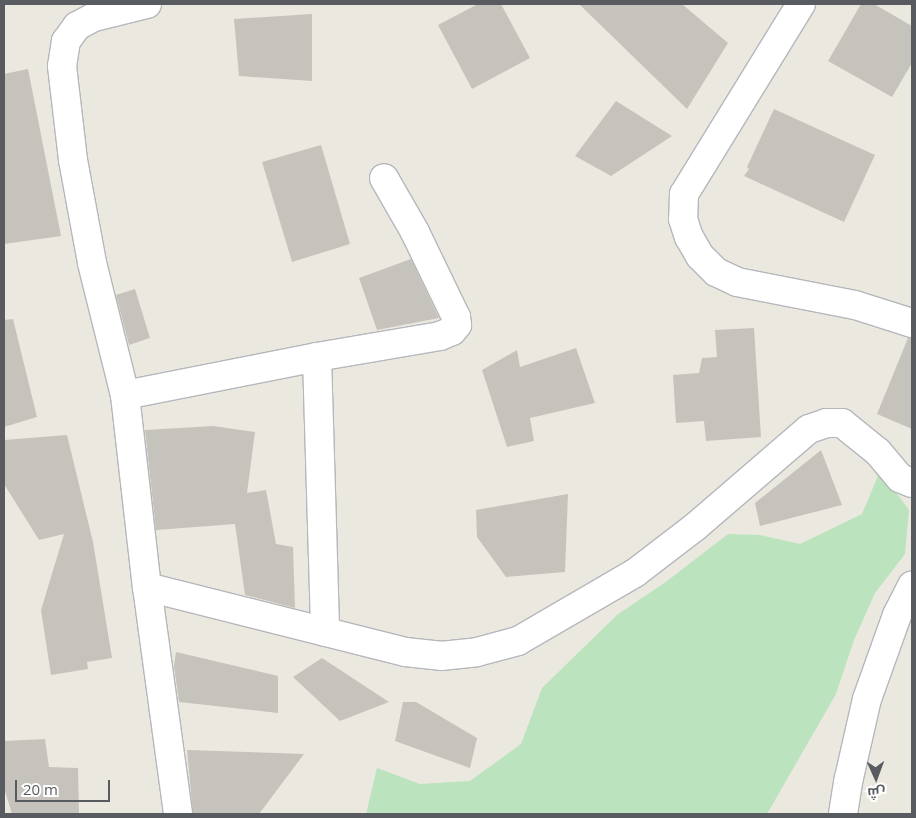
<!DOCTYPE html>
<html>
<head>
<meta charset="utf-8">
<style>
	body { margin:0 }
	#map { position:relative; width:916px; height:818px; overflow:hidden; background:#ebe9df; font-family:"Open Sans",Cairo,sans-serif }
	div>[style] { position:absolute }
	.green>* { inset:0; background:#bbe3bd }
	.building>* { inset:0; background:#c6c3bc }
	.roads { filter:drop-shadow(1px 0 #b5b7bc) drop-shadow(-1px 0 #b5b7bc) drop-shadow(0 1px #b5b7bc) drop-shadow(0 -1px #b5b7bc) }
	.minor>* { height:28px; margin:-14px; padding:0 14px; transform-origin:14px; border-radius:14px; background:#fff }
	span { translate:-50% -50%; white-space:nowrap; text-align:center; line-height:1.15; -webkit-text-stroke:5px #fff; paint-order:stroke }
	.frame { position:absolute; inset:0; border:5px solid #585b60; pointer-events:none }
	.north { position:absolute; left:851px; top:753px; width:50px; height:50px; -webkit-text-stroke:4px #fff; paint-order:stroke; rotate:178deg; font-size:14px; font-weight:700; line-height:20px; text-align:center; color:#585b60 }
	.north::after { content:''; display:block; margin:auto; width:18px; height:22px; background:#585b60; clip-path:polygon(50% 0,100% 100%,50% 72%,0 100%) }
	.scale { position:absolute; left:15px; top:780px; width:95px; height:22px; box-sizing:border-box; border:2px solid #585b60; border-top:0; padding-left:6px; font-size:15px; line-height:18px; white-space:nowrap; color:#585b60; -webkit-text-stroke:4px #fff; paint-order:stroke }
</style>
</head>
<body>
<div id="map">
	<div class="green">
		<i style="clip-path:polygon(880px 471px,909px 510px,905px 554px,875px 593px,854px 640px,836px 694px,767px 814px,366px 814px,377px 768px,420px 784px,470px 781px,521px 744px,542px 688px,617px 615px,667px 581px,728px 534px,760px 535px,800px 544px,862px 514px)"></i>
	</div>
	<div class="building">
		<i style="clip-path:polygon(478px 4px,501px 4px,530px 58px,472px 89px,438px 25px)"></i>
		<i style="clip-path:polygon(579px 4px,682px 4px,728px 43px,687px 109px)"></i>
		<i style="clip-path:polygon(861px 4px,874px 4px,912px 26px,912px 63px,892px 97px,828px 61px)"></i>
		<i style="clip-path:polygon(312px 14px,312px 81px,239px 76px,234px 19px)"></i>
		<i style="clip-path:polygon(28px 69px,61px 236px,4px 244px,4px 74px)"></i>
		<i style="clip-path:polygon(616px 101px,672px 136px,611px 176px,575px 156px)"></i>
		<i style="clip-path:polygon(774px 109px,875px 155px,844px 222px,744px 176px,749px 169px,747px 167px)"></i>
		<i style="clip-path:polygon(321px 145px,350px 244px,292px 262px,262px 162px)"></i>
		<i style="clip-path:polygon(411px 259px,439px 318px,377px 330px,359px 278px)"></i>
		<i style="clip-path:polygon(135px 289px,150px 338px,129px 345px,116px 295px)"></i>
		<i style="clip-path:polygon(13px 319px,37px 417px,4px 427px,4px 320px)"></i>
		<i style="clip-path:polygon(754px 328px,761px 437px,706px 441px,704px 421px,676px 423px,673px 375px,699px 373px,702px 358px,717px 357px,715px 330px)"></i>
		<i style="clip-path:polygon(908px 338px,912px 338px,912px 429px,877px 414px)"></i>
		<i style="clip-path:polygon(576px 348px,595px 403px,530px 418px,534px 441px,507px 447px,482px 370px,517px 350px,520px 367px)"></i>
		<i style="clip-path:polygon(213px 426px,255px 432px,247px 493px,266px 490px,276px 544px,293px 547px,295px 608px,245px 595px,235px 524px,156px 530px,145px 430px)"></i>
		<i style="clip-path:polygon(67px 435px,93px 542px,112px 658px,87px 662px,88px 669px,51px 675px,41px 610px,64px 534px,39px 540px,4px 484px,4px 440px)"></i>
		<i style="clip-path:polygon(821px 450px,842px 505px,760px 526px,755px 503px)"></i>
		<i style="clip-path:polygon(568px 494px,565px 572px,506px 577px,477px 537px,476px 510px)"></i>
		<i style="clip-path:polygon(176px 652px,278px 676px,278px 713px,179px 702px,174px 666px)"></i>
		<i style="clip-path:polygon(322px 658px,389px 702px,340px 721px,293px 677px)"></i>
		<i style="clip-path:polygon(403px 702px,416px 702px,477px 738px,470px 768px,395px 741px)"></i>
		<i style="clip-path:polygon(45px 739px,49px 767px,78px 768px,79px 814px,12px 814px,4px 788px,4px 741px)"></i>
		<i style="clip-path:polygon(187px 750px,304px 754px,259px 814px,193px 814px)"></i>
	</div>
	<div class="roads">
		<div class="minor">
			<i style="left:147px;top:4px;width:55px;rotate:166.2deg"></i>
			<i style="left:94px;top:17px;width:19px;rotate:152deg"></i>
			<i style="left:77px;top:26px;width:19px;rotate:126deg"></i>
			<i style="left:66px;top:41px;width:25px;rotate:99deg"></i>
			<i style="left:62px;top:66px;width:95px;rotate:83.3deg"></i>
			<i style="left:73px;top:160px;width:105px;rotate:79.5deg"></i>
			<i style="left:92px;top:263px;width:136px;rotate:76deg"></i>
			<i style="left:125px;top:395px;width:193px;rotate:83.5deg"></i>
			<i style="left:147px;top:587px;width:229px;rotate:82.2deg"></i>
			<i style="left:801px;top:4px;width:223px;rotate:121.6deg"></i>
			<i style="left:684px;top:194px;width:25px;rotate:92deg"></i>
			<i style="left:683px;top:219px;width:19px;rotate:72deg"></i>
			<i style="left:689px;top:237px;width:22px;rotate:60deg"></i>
			<i style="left:700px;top:256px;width:23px;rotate:45deg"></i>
			<i style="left:716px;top:272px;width:23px;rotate:25deg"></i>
			<i style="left:737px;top:282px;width:120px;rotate:11deg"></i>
			<i style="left:855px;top:305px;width:60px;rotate:17.5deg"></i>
			<i style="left:317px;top:357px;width:275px;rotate:88.3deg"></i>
			<i style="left:125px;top:395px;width:196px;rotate:-11.2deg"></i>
			<i style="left:317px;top:357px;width:125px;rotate:-9.7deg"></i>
			<i style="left:440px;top:336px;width:13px;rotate:-23deg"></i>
			<i style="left:452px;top:331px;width:8px;rotate:-50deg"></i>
			<i style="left:457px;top:325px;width:8px;rotate:-97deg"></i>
			<i style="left:456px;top:317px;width:94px;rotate:-115.8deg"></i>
			<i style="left:415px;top:232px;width:62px;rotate:-119.9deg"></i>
			<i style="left:147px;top:587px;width:266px;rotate:14.1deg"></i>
			<i style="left:405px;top:652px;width:36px;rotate:6deg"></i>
			<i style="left:441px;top:656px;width:36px;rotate:-6deg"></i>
			<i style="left:477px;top:652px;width:42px;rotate:-15deg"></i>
			<i style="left:518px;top:641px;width:135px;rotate:-30.2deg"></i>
			<i style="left:635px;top:573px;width:76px;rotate:-37.5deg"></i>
			<i style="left:695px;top:527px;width:150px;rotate:-40.7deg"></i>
			<i style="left:809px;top:429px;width:18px;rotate:-19deg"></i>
			<i style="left:826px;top:423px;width:16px"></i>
			<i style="left:842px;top:423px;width:46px;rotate:38.9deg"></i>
			<i style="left:878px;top:452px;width:34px;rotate:50deg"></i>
			<i style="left:900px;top:478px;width:13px;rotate:23deg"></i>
			<i style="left:843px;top:814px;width:36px;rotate:-81deg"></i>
			<i style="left:849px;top:778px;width:81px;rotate:-77.2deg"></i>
			<i style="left:867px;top:699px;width:89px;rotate:-70.3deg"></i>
			<i style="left:897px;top:615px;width:33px;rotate:-63deg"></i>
		</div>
	</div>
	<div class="frame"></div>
	<div class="north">ش</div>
	<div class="scale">20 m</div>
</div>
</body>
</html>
